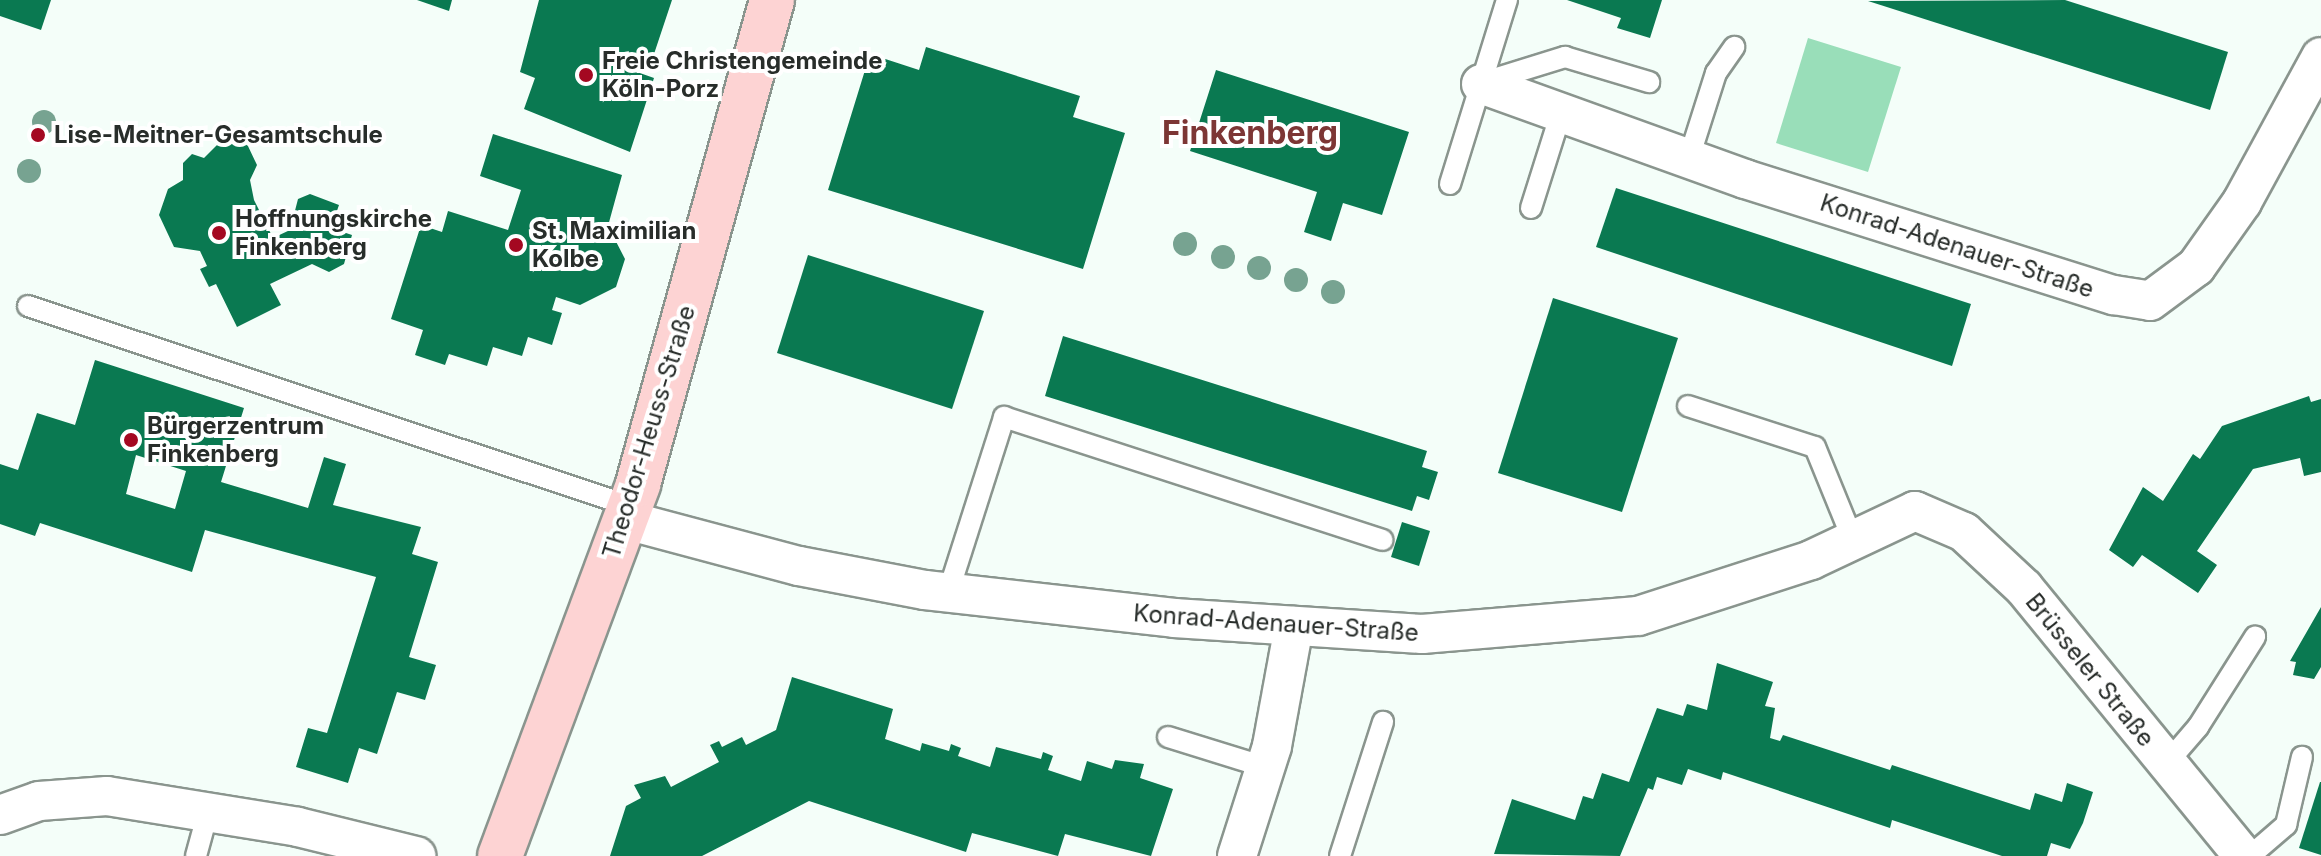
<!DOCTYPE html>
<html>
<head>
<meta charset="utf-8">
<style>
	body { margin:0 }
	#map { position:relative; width:2321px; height:856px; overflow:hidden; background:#f4fef9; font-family:Inter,sans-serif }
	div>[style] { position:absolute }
	.green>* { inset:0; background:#99deb9 }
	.building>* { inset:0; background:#0a7951 }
	.roads { filter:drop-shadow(2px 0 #8a958e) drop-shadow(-2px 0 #8a958e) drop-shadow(0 2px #8a958e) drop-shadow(0 -2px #8a958e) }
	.lane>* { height:20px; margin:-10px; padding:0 10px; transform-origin:10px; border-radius:10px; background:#fff }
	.street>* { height:38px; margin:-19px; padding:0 19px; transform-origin:19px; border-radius:19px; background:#fff }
	.secondary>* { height:44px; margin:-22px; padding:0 22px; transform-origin:22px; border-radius:22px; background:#fdd3d3 }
	.trees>* { width:24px; height:24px; margin:-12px; border-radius:50%; background:#77a391 }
	.dots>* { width:22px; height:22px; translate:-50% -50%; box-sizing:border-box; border:4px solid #fff; border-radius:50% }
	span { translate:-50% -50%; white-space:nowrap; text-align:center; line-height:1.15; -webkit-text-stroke:8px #fff; paint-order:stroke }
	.poi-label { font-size:24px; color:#282d2a; font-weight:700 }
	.left { translate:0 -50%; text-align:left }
	.street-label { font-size:24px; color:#282d2a }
	.district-label { font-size:32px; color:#7d3635; font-weight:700 }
</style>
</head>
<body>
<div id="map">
	<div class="green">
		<i style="clip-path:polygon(1808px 38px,1901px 67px,1868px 172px,1776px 143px)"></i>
	</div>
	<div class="building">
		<i style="clip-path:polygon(0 0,51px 0,41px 30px,0 16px)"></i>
		<i style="clip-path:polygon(417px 0,452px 0,449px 11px)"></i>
		<i style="clip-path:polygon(539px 0,672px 0,653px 57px,644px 54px,637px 72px,654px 78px,630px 152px,524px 109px,535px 78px,520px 72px)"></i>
		<i style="clip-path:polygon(1567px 0,1662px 0,1650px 38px,1617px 28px,1621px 18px)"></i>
		<i style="clip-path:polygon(2065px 0,2228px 52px,2210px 110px,1868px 1px)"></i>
		<i style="clip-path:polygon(926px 47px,1080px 96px,1073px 117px,1125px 133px,1083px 269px,828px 190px,870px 54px,919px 70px)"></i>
		<i style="clip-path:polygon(1216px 70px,1409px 132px,1382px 215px,1343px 203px,1331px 241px,1304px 232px,1317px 192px,1190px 151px)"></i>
		<i style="clip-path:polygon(493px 134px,622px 175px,608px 226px,625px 259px,616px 287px,580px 305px,556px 297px,552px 310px,562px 313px,552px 345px,528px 337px,522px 356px,493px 347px,487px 366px,449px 354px,445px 365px,415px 355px,423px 330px,391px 319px,421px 225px,442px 232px,448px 211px,508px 230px,521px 190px,480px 176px)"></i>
		<i style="clip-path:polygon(225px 137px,247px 144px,257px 165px,250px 180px,254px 200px,273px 238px,290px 230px,298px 199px,310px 194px,339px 205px,331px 228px,352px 235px,344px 264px,329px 272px,312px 264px,270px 284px,281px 305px,237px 327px,216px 284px,209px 287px,200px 269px,207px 266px,200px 251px,174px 247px,159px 215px,168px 189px,183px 180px,183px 163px,192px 154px,204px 158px)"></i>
		<i style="clip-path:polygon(1616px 188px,1971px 304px,1952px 366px,1596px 247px)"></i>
		<i style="clip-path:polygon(808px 255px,984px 311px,952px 409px,777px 353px)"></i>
		<i style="clip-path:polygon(1553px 298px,1678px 338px,1622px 512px,1498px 473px)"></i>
		<i style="clip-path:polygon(1063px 336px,1427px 451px,1422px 467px,1438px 472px,1429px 500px,1417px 496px,1412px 511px,1045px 396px)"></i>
		<i style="clip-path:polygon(evenodd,95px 360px,244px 408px,221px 482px,308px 508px,324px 457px,346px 464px,333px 505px,421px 527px,412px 554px,438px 562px,409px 657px,436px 665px,425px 700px,397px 692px,377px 754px,359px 748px,348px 783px,296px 767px,308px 728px,327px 733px,376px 577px,205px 530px,192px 572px,40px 523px,35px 536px,0 524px,0 464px,18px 470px,37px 413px,75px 425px,95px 360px,136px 455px,186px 471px,175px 509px,126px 494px,136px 455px)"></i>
		<i style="clip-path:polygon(2309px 396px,2311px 402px,2321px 399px,2321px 472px,2304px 476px,2300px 458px,2253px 469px,2197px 551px,2217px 565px,2198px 593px,2142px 555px,2133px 567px,2109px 550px,2143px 487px,2163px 501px,2193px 454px,2200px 459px,2222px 426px)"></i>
		<i style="clip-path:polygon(1402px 522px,1430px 531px,1419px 566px,1391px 557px)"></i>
		<i style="clip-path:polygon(2321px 607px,2321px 667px,2314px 679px,2293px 675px,2296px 662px,2290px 661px)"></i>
		<i style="clip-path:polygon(1717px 663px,1773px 682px,1765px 706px,1775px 708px,1770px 738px,1780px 741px,1783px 735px,1890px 770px,1892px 765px,2030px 810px,2035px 793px,2062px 802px,2067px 783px,2093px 792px,2083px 823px,2070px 849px,2051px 843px,2047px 856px,2002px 856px,1892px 820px,1890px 828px,1723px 772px,1721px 780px,1688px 769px,1682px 785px,1657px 777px,1653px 790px,1648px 788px,1620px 856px,1494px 854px,1512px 799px,1575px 820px,1583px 796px,1593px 799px,1602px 773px,1629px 782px,1657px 708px,1683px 716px,1687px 704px,1707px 710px)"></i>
		<i style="clip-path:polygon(792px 677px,893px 709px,885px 739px,920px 751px,922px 743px,949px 751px,951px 744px,961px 748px,958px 756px,990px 767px,996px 747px,1041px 759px,1043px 752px,1053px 756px,1048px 770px,1081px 781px,1087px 761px,1112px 769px,1115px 760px,1144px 764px,1140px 778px,1173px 789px,1151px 856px,1065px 834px,1058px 856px,972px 833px,966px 852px,809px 801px,702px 856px,610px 856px,626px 806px,641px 798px,634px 785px,665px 776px,671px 787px,719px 762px,710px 745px,719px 741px,722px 747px,742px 737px,746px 745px,776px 730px)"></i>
		<i style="clip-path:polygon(2320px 782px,2321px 782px,2321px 855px,2299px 848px)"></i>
	</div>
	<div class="roads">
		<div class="lane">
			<i style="left:1484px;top:82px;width:85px;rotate:-17.2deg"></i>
			<i style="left:1565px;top:57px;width:88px;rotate:16.6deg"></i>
			<i style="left:1689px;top:158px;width:89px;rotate:-72.4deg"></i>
			<i style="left:1716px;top:73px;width:32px;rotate:-55deg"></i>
			<i style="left:1450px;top:184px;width:193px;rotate:-72.8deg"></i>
			<i style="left:1531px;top:208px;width:100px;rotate:-72.5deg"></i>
			<i style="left:28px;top:306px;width:634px;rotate:18.38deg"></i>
			<i style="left:1688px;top:406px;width:133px;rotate:17.9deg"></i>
			<i style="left:1815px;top:447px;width:100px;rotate:67.8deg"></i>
			<i style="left:948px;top:593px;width:185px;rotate:-72.3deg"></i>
			<i style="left:1004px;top:417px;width:398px;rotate:18deg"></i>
			<i style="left:1168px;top:737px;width:102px;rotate:17.2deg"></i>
			<i style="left:2167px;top:763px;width:48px;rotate:-49.3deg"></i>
			<i style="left:2198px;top:727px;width:107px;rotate:-57.7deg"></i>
			<i style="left:196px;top:856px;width:46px;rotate:-74.7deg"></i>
			<i style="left:1340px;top:856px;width:141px;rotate:-72.2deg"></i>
			<i style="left:2250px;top:856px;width:48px;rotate:-40.7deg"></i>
			<i style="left:2286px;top:825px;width:70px;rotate:-76.8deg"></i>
		</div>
		<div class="street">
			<i style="left:1481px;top:84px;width:281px;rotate:19.8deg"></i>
			<i style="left:1745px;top:179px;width:387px;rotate:17.5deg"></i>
			<i style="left:2114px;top:295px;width:36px;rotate:9deg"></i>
			<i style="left:2150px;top:301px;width:57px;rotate:-36.5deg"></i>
			<i style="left:2196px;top:267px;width:80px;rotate:-54.7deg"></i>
			<i style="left:2242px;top:202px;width:165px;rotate:-61.4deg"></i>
			<i style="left:626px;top:520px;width:179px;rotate:14.9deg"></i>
			<i style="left:799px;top:566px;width:128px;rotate:10.8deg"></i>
			<i style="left:925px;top:590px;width:251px;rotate:6.4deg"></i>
			<i style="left:1174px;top:618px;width:249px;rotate:3.7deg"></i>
			<i style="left:1422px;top:634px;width:217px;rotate:-4.8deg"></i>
			<i style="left:1638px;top:616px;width:182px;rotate:-17.9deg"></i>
			<i style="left:1811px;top:560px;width:115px;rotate:-25.2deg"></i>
			<i style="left:1915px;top:511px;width:53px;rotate:23.2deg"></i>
			<i style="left:1964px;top:532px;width:82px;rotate:43deg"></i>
			<i style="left:2024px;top:588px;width:346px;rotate:50.7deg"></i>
			<i style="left:0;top:815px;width:41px;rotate:-19.7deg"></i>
			<i style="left:39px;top:801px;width:68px;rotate:-4.2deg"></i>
			<i style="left:107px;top:796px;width:193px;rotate:9.2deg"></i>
			<i style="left:298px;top:827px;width:122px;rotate:13.8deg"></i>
			<i style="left:1237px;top:856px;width:115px;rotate:-72.3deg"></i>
			<i style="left:1272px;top:746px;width:122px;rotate:-79.6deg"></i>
		</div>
		<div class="secondary">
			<i style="left:500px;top:856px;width:397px;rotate:-69.6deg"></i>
			<i style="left:638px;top:484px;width:502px;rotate:-74.52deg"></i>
		</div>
	</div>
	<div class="trees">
		<i style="left:44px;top:122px"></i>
		<i style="left:29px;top:171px"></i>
		<i style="left:1185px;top:244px"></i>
		<i style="left:1223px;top:257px"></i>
		<i style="left:1259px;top:268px"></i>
		<i style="left:1296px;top:280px"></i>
		<i style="left:1333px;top:292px"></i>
	</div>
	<div class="dots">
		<i style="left:586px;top:75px;background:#a40821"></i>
		<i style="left:38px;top:135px;background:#a40821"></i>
		<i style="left:219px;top:233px;background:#a40821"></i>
		<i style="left:516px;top:245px;background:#a40821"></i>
		<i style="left:131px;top:440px;background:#a40821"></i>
	</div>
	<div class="poi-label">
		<span class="left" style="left:602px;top:75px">Freie Christengemeinde<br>Köln-Porz</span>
		<span class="left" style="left:54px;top:135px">Lise-Meitner-Gesamtschule</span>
		<span class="left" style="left:235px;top:233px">Hoffnungskirche<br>Finkenberg</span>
		<span class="left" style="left:532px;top:245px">St. Maximilian<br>Kolbe</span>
		<span class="left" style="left:147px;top:440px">Bürgerzentrum<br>Finkenberg</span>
	</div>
	<div class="street-label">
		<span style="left:1957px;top:246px;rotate:18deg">Konrad-Adenauer-Straße</span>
		<span style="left:649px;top:432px;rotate:-73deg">Theodor-Heuss-Straße</span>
		<span style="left:1276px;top:623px;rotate:4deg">Konrad-Adenauer-Straße</span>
		<span style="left:2090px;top:670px;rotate:51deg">Brüsseler Straße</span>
	</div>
	<div class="district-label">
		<span style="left:1250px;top:133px">Finkenberg</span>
	</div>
</div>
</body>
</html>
